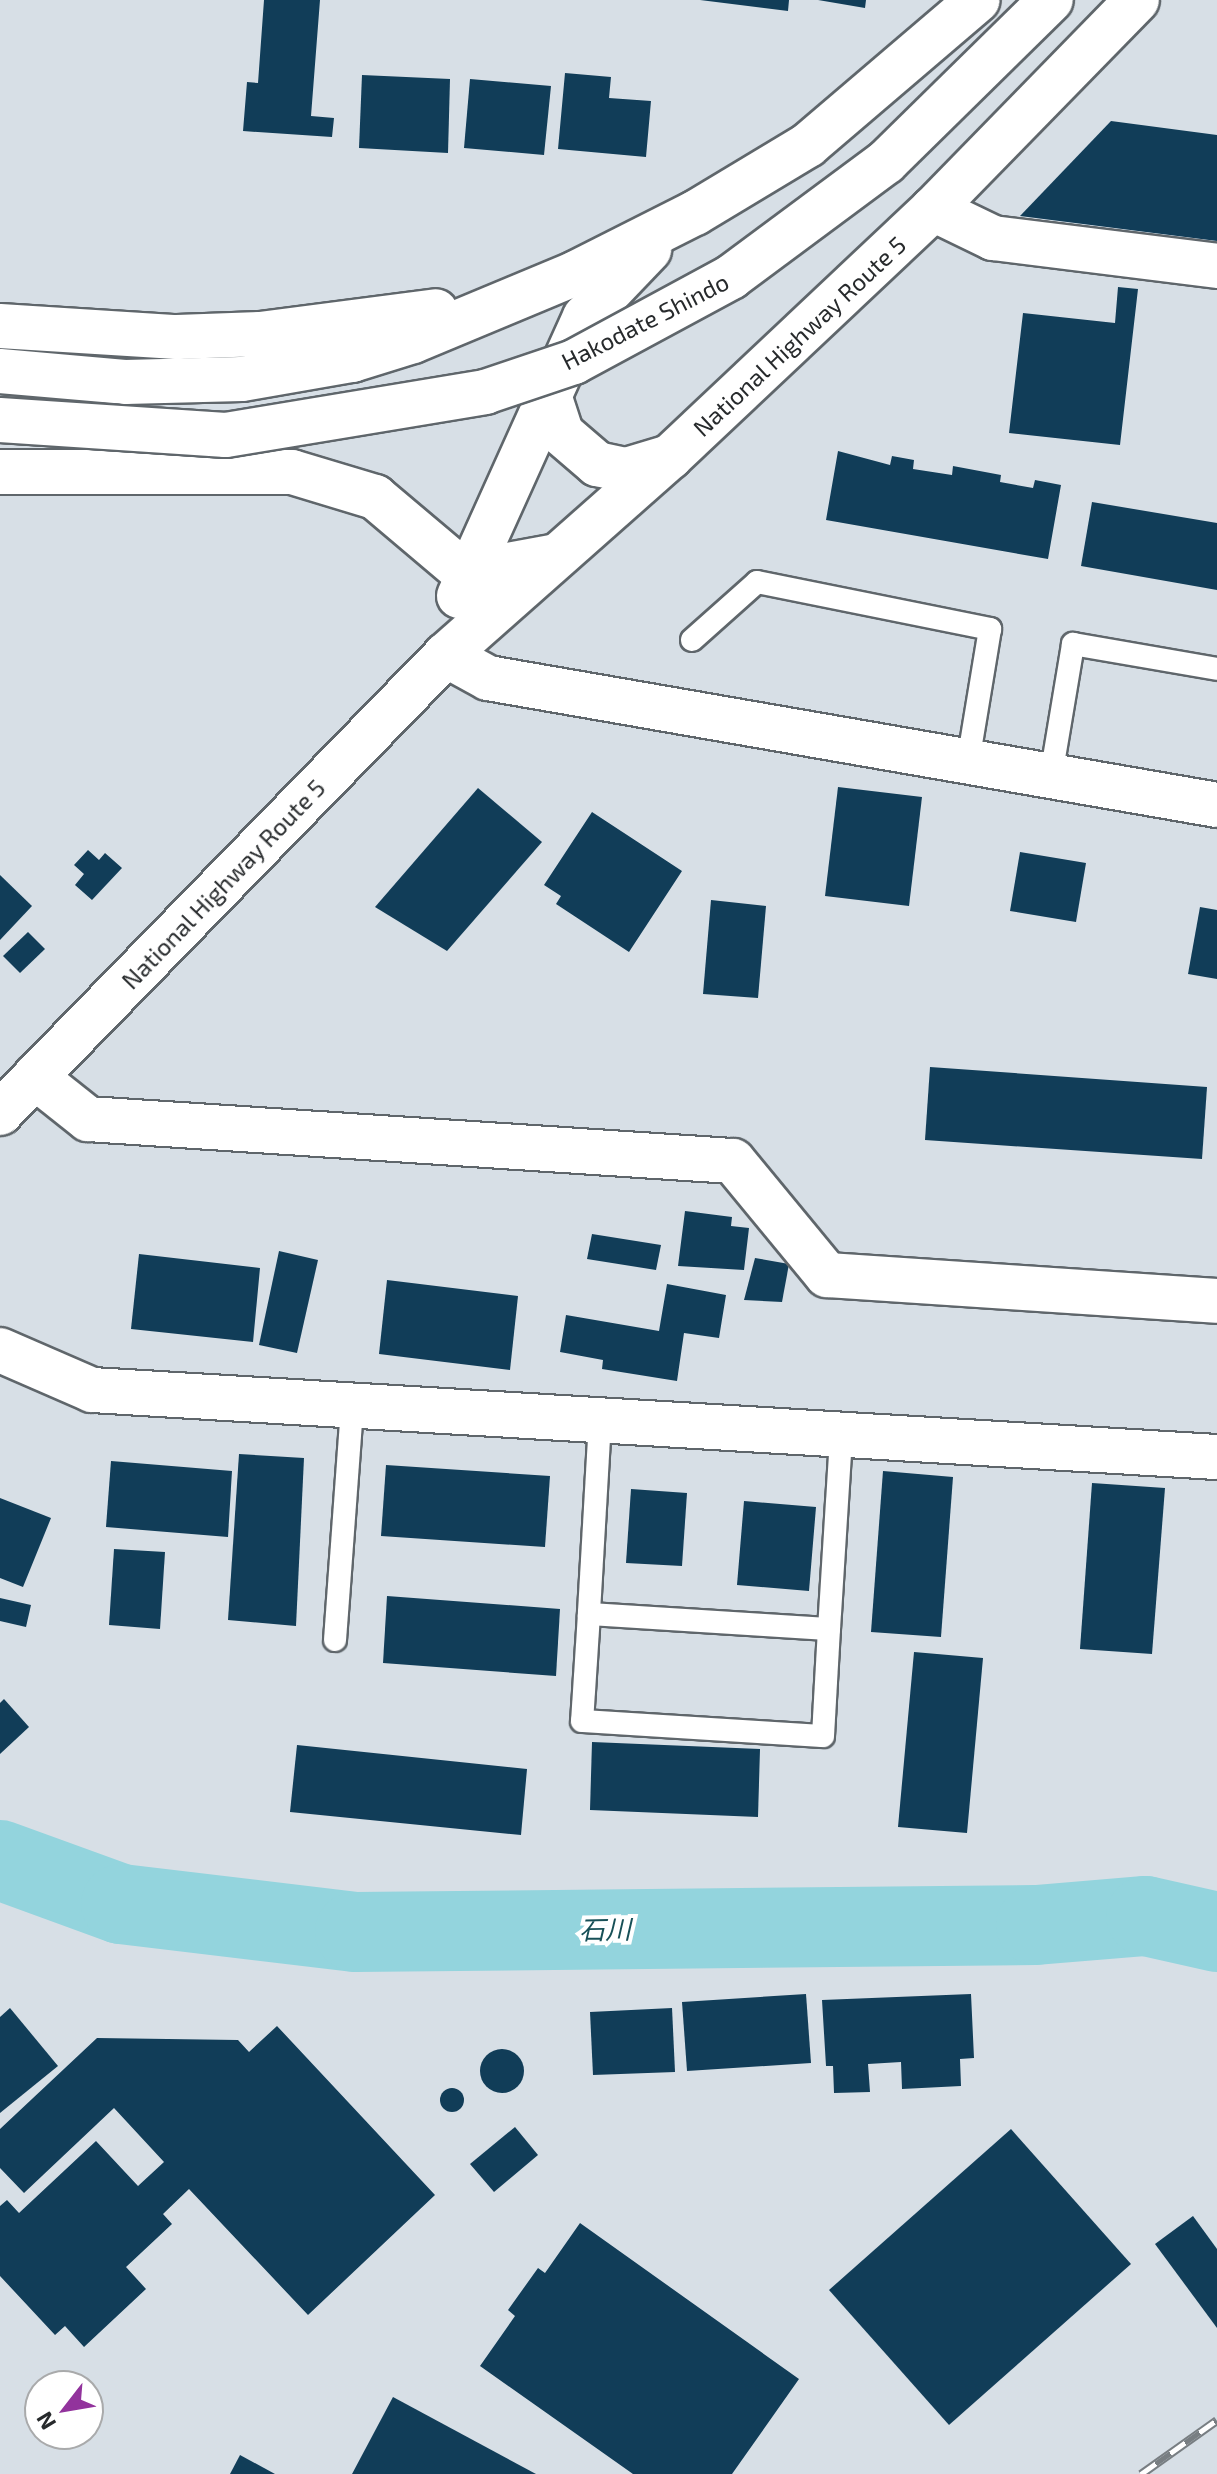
<!DOCTYPE html>
<html>
<head>
<meta charset="utf-8">
<style>
	body { margin:0 }
	#map { position:relative; width:1217px; height:2474px; overflow:hidden; background:#d7dfe6; font-family:"Exo 2","Noto Sans JP",sans-serif }
	div>[style] { position:absolute }
	.river>* { height:80px; margin:-40px; padding:0 40px; transform-origin:40px; border-radius:40px; background:#93d4dd }
	.building>* { inset:0; background:#113d58 }
	.round { border-radius:50% }
	.roads { filter:drop-shadow(2px 0 #5f666b) drop-shadow(-2px 0 #5f666b) drop-shadow(0 2px #5f666b) drop-shadow(0 -2px #5f666b) }
	.lane>* { height:22px; margin:-11px; padding:0 11px; transform-origin:11px; border-radius:11px; background:#fff }
	.street>* { height:44px; margin:-22px; padding:0 22px; transform-origin:22px; border-radius:22px; background:#fff }
	.highway>* { height:44px; margin:-22px; padding:0 22px; transform-origin:22px; border-radius:22px; background:#fff }
	.rail>* { height:9px; margin-top:-4.5px; transform-origin:0; background:repeating-linear-gradient(90deg,#fff 0 18px,#787e82 0 36px); box-sizing:border-box; border-block:2px solid #787e82 }
	.bridges { filter:drop-shadow(2px 0 #5f666b) drop-shadow(-2px 0 #5f666b) drop-shadow(0 2px #5f666b) drop-shadow(0 -2px #5f666b) }
	.highway-bridge>* { height:44px; margin:-22px; padding:0 22px; transform-origin:22px; border-radius:22px; background:#fff }
	span { translate:-50% -50%; white-space:nowrap; text-align:center; line-height:1.15; -webkit-text-stroke:8px #fff; paint-order:stroke }
	.street-label { font-size:24px; color:#272a2c }
	.water-label { font-size:26px; color:#175057; font-style:italic }
	.north { position:absolute; left:24px; top:2370px; width:80px; height:80px; box-sizing:border-box; background:#fff; border:2px solid #a9aaab; border-radius:50%; rotate:239deg; font-size:22px; font-weight:700; line-height:32px; text-align:center; color:#272a2c }
	.north::after { content:''; display:block; margin:auto; width:28px; height:36px; background:#92339c; clip-path:polygon(50% 0,100% 100%,50% 72%,0 100%) }
</style>
</head>
<body>
<div id="map">
	<div class="river">
		<i style="left:0;top:1860px;width:129px;rotate:20deg"></i>
		<i style="left:121px;top:1904px;width:236px;rotate:6.8deg"></i>
		<i style="left:355px;top:1932px;width:681px;rotate:-0.59deg"></i>
		<i style="left:1036px;top:1925px;width:110px;rotate:-4.7deg"></i>
		<i style="left:1146px;top:1916px;width:73px;rotate:12.7deg"></i>
	</div>
	<div class="building">
		<i style="clip-path:polygon(264px 0,320px 0,311px 116px,334px 118px,332px 137px,243px 131px,247px 82px,258px 83px)"></i>
		<i style="clip-path:polygon(700px 0,789px 0,788px 11px)"></i>
		<i style="clip-path:polygon(818px 0,866px 0,865px 8px)"></i>
		<i style="clip-path:polygon(565px 73px,611px 77px,609px 98px,651px 101px,646px 157px,558px 149px)"></i>
		<i style="clip-path:polygon(362px 75px,450px 79px,448px 153px,359px 148px)"></i>
		<i style="clip-path:polygon(470px 79px,551px 86px,544px 155px,464px 148px)"></i>
		<i style="clip-path:polygon(1111px 121px,1217px 135px,1217px 241px,1020px 216px)"></i>
		<i style="clip-path:polygon(1118px 287px,1138px 289px,1120px 445px,1009px 433px,1023px 313px,1115px 323px)"></i>
		<i style="clip-path:polygon(838px 451px,890px 465px,892px 456px,914px 460px,913px 469px,952px 475px,953px 466px,1001px 475px,1000px 482px,1033px 488px,1035px 480px,1061px 485px,1048px 559px,826px 520px)"></i>
		<i style="clip-path:polygon(1092px 502px,1217px 523px,1217px 590px,1081px 566px)"></i>
		<i style="clip-path:polygon(838px 787px,922px 797px,909px 906px,825px 896px)"></i>
		<i style="clip-path:polygon(478px 788px,542px 842px,447px 951px,375px 907px)"></i>
		<i style="clip-path:polygon(592px 812px,682px 871px,629px 952px,556px 904px,561px 896px,544px 885px)"></i>
		<i style="clip-path:polygon(88px 850px,99px 860px,105px 853px,122px 868px,92px 900px,75px 885px,84px 874px,74px 865px)"></i>
		<i style="clip-path:polygon(1020px 852px,1086px 863px,1076px 922px,1010px 911px)"></i>
		<i style="clip-path:polygon(0 875px,32px 906px,0 940px)"></i>
		<i style="clip-path:polygon(711px 900px,766px 906px,758px 998px,703px 994px)"></i>
		<i style="clip-path:polygon(1200px 907px,1217px 910px,1217px 979px,1188px 974px)"></i>
		<i style="clip-path:polygon(28px 932px,45px 949px,20px 973px,3px 956px)"></i>
		<i style="clip-path:polygon(930px 1067px,1207px 1087px,1202px 1159px,925px 1140px)"></i>
		<i style="clip-path:polygon(685px 1211px,732px 1217px,731px 1226px,749px 1228px,744px 1270px,678px 1266px)"></i>
		<i style="clip-path:polygon(592px 1234px,661px 1245px,656px 1270px,587px 1259px)"></i>
		<i style="clip-path:polygon(279px 1251px,318px 1260px,297px 1353px,259px 1345px)"></i>
		<i style="clip-path:polygon(139px 1254px,260px 1268px,253px 1342px,131px 1329px)"></i>
		<i style="clip-path:polygon(755px 1258px,789px 1264px,782px 1302px,744px 1300px)"></i>
		<i style="clip-path:polygon(387px 1280px,518px 1296px,510px 1370px,379px 1354px)"></i>
		<i style="clip-path:polygon(667px 1284px,726px 1295px,719px 1338px,684px 1333px,677px 1381px,602px 1369px,603px 1360px,560px 1352px,566px 1315px,659px 1331px)"></i>
		<i style="clip-path:polygon(239px 1454px,304px 1458px,296px 1626px,228px 1620px)"></i>
		<i style="clip-path:polygon(111px 1461px,232px 1471px,228px 1537px,106px 1527px)"></i>
		<i style="clip-path:polygon(386px 1465px,550px 1476px,545px 1547px,381px 1536px)"></i>
		<i style="clip-path:polygon(883px 1471px,953px 1477px,941px 1637px,871px 1632px)"></i>
		<i style="clip-path:polygon(1092px 1483px,1165px 1488px,1152px 1654px,1080px 1649px)"></i>
		<i style="clip-path:polygon(631px 1489px,687px 1493px,682px 1566px,626px 1563px)"></i>
		<i style="clip-path:polygon(0 1498px,51px 1518px,23px 1587px,0 1578px)"></i>
		<i style="clip-path:polygon(744px 1501px,816px 1507px,809px 1591px,737px 1585px)"></i>
		<i style="clip-path:polygon(114px 1549px,165px 1552px,160px 1629px,109px 1625px)"></i>
		<i style="clip-path:polygon(387px 1596px,560px 1609px,556px 1676px,383px 1663px)"></i>
		<i style="clip-path:polygon(0 1598px,31px 1605px,26px 1627px,0 1621px)"></i>
		<i style="clip-path:polygon(914px 1652px,983px 1658px,967px 1833px,898px 1827px)"></i>
		<i style="clip-path:polygon(4px 1699px,29px 1727px,0 1754px,0 1703px)"></i>
		<i style="clip-path:polygon(592px 1742px,760px 1749px,758px 1817px,590px 1810px)"></i>
		<i style="clip-path:polygon(297px 1745px,527px 1769px,521px 1835px,290px 1812px)"></i>
		<i style="clip-path:polygon(806px 1994px,811px 2063px,687px 2071px,682px 2002px)"></i>
		<i style="clip-path:polygon(971px 1994px,974px 2058px,960px 2059px,961px 2086px,902px 2089px,901px 2062px,868px 2064px,870px 2092px,834px 2093px,833px 2066px,826px 2066px,822px 2000px)"></i>
		<i style="clip-path:polygon(10px 2008px,58px 2066px,0 2113px,0 2017px)"></i>
		<i style="clip-path:polygon(672px 2008px,675px 2072px,593px 2075px,590px 2012px)"></i>
		<i style="clip-path:polygon(277px 2026px,435px 2195px,308px 2315px,189px 2189px,163px 2214px,172px 2224px,126px 2267px,146px 2289px,84px 2347px,65px 2326px,55px 2335px,0 2276px,0 2206px,7px 2200px,19px 2213px,96px 2141px,138px 2186px,164px 2162px,114px 2108px,24px 2193px,0 2168px,0 2129px,97px 2038px,238px 2040px,249px 2052px)"></i>
		<i class="round" style="left:480px;top:2049px;width:44px;height:44px"></i>
		<i class="round" style="left:440px;top:2088px;width:24px;height:24px"></i>
		<i style="clip-path:polygon(515px 2127px,538px 2155px,494px 2192px,470px 2164px)"></i>
		<i style="clip-path:polygon(1011px 2129px,1131px 2264px,949px 2425px,829px 2290px)"></i>
		<i style="clip-path:polygon(1193px 2216px,1217px 2249px,1217px 2328px,1155px 2244px)"></i>
		<i style="clip-path:polygon(580px 2223px,799px 2379px,732px 2474px,633px 2474px,480px 2366px,515px 2316px,508px 2310px,538px 2268px,545px 2273px)"></i>
		<i style="clip-path:polygon(393px 2397px,536px 2474px,352px 2474px)"></i>
		<i style="clip-path:polygon(240px 2455px,275px 2474px,230px 2474px)"></i>
	</div>
	<div class="roads">
		<div class="lane">
			<i style="left:692px;top:640px;width:87px;rotate:-41.7deg"></i>
			<i style="left:757px;top:582px;width:238px;rotate:11.4deg"></i>
			<i style="left:990px;top:629px;width:135px;rotate:99.4deg"></i>
			<i style="left:1051px;top:776px;width:134px;rotate:-80.5deg"></i>
			<i style="left:1073px;top:644px;width:146px;rotate:9.8deg"></i>
			<i style="left:600px;top:1421px;width:193px;rotate:93.3deg"></i>
			<i style="left:589px;top:1614px;width:240px;rotate:3.6deg"></i>
			<i style="left:829px;top:1629px;width:193px;rotate:-86.4deg"></i>
			<i style="left:589px;top:1614px;width:107px;rotate:93.7deg"></i>
			<i style="left:582px;top:1721px;width:241px;rotate:3.6deg"></i>
			<i style="left:823px;top:1736px;width:107px;rotate:-86.8deg"></i>
			<i style="left:335px;top:1640px;width:235px;rotate:-85.8deg"></i>
		</div>
		<div class="street">
			<i style="left:933px;top:209px;width:67px;rotate:25.8deg"></i>
			<i style="left:993px;top:238px;width:226px;rotate:7.1deg"></i>
			<i style="left:446px;top:655px;width:48px;rotate:28.7deg"></i>
			<i style="left:488px;top:678px;width:740px;rotate:9.88deg"></i>
			<i style="left:35px;top:1077px;width:68px;rotate:38.4deg"></i>
			<i style="left:88px;top:1119px;width:646px;rotate:3.73deg"></i>
			<i style="left:733px;top:1161px;width:148px;rotate:50.5deg"></i>
			<i style="left:827px;top:1275px;width:391px;rotate:3.8deg"></i>
			<i style="left:0;top:1350px;width:100px;rotate:23.5deg"></i>
			<i style="left:92px;top:1390px;width:1127px;rotate:3.41deg"></i>
		</div>
		<div class="highway">
			<i style="left:0;top:326px;width:177px;rotate:3.6deg"></i>
			<i style="left:177px;top:337px;width:83px;rotate:-2.1deg"></i>
			<i style="left:260px;top:334px;width:177px;rotate:-7.4deg"></i>
			<i style="left:0;top:371px;width:125px;rotate:5deg"></i>
			<i style="left:125px;top:382px;width:117px;rotate:-1.5deg"></i>
			<i style="left:242px;top:379px;width:112px;rotate:-9.8deg"></i>
			<i style="left:352px;top:360px;width:64px;rotate:-17.3deg"></i>
			<i style="left:413px;top:341px;width:177px;rotate:-22.6deg"></i>
			<i style="left:576px;top:273px;width:133px;rotate:-26.8deg"></i>
			<i style="left:695px;top:213px;width:132px;rotate:-31deg"></i>
			<i style="left:808px;top:145px;width:223px;rotate:-40.5deg"></i>
			<i style="left:549px;top:395px;width:40px;rotate:72deg"></i>
			<i style="left:561px;top:433px;width:48px;rotate:40.7deg"></i>
			<i style="left:597px;top:464px;width:30px;rotate:12deg"></i>
			<i style="left:626px;top:470px;width:46px;rotate:-16.5deg"></i>
			<i style="left:0;top:472px;width:292px"></i>
			<i style="left:292px;top:472px;width:87px;rotate:16.8deg"></i>
			<i style="left:375px;top:497px;width:118px;rotate:40.2deg"></i>
			<i style="left:465px;top:573px;width:94px;rotate:-10.5deg"></i>
			<i style="left:459px;top:596px;width:306px;rotate:-65.7deg"></i>
			<i style="left:585px;top:317px;width:93px;rotate:-46.3deg"></i>
			<i style="left:0;top:1113px;width:639px;rotate:-45.76deg"></i>
			<i style="left:446px;top:655px;width:299px;rotate:-41.5deg"></i>
			<i style="left:670px;top:457px;width:361px;rotate:-43.3deg"></i>
			<i style="left:933px;top:209px;width:292px;rotate:-45.7deg"></i>
		</div>
	</div>
	<div class="rail">
		<i style="left:1141px;top:2474px;width:93px;rotate:-35.4deg"></i>
	</div>
	<div class="bridges">
		<div class="highway-bridge">
			<i style="left:0;top:420px;width:226px;rotate:3.8deg"></i>
			<i style="left:226px;top:435px;width:263px;rotate:-9.4deg"></i>
			<i style="left:485px;top:392px;width:94px;rotate:-18.6deg"></i>
			<i style="left:574px;top:362px;width:179px;rotate:-28.4deg"></i>
			<i style="left:731px;top:277px;width:193px;rotate:-36.6deg"></i>
			<i style="left:886px;top:162px;width:231px;rotate:-44.5deg"></i>
		</div>
	</div>
	<div class="street-label">
		<span style="left:645px;top:321px;rotate:-27deg">Hakodate Shindo</span>
		<span style="left:799px;top:336px;rotate:-43deg">National Highway Route 5</span>
		<span style="left:223px;top:884px;rotate:-46deg">National Highway Route 5</span>
	</div>
	<div class="water-label">
		<span style="left:605px;top:1929px;rotate:-1deg">石川</span>
	</div>
	<div class="north">N</div>
</div>
</body>
</html>
